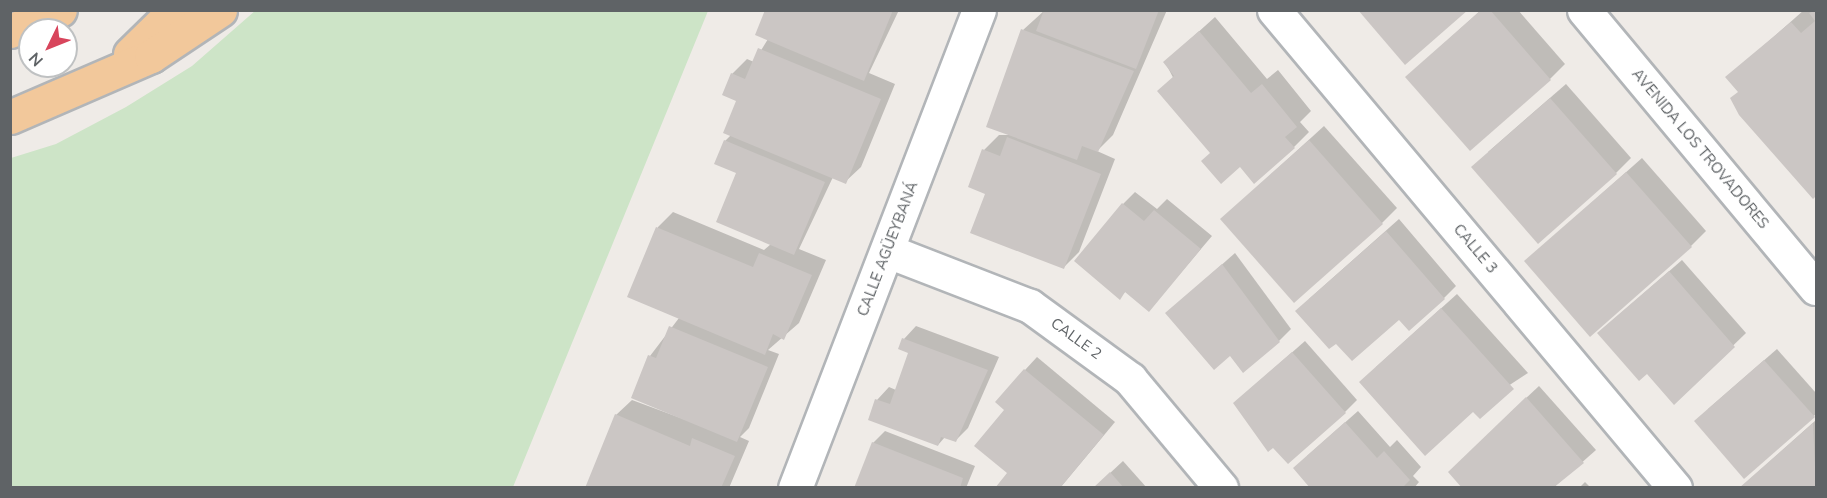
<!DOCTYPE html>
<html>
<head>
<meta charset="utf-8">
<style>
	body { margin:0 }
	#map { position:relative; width:1827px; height:498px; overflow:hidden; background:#efebe7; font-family:"Nunito Sans",sans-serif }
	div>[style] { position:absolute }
	.green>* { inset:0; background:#cde4c7 }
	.shadow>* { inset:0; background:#0003 }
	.building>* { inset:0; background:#cbc6c4 }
	.roads { filter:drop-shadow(2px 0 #b2b5b8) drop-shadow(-2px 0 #b2b5b8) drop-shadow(0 2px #b2b5b8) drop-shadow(0 -2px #b2b5b8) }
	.minor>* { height:33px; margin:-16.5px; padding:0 16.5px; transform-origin:16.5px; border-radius:16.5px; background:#fff }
	.highway>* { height:33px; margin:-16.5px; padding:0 16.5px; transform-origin:16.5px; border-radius:16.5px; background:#f2c89b }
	span { translate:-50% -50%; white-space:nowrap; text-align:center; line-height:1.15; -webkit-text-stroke:4.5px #fff; paint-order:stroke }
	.street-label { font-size:15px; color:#5f6366 }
	.frame { position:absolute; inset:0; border:12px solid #5f6366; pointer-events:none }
	.north { position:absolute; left:18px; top:18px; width:60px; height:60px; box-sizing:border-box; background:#fff; border:2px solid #bfc1c2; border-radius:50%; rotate:227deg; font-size:16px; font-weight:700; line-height:24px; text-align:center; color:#5f6366 }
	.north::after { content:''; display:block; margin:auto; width:21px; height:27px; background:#d8455c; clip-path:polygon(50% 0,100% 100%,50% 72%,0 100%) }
</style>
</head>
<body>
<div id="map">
	<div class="green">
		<i style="clip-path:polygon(256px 10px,708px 11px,513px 487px,11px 487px,11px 158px,56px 144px,126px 107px,192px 66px)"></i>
	</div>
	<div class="shadow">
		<i style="clip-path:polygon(766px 10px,899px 10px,869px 73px,895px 84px,861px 167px,845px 182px,833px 177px,799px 249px,826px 260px,799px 323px,768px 350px,779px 354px,749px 428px,740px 437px,749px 441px,729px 488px,587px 488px,616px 415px,632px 400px,705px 427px,650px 356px,679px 318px,629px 297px,658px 227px,673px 212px,764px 250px,771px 244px,725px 141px,731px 135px,738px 100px,732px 74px,747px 59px,754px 62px,768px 39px)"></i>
		<i style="clip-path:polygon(1045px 10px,1167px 10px,1113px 135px,1097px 151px,1115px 159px,1079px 252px,1064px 267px,987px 193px,984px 150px,999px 135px,1011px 135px,1023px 30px)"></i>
		<i style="clip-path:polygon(1481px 10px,1518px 10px,1565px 64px,1550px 79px,1407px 77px)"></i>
		<i style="clip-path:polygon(1804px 10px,1816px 10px,1816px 198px,1740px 114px,1739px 92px,1727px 78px)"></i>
		<i style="clip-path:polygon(1215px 17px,1267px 79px,1278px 70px,1311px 111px,1300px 122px,1309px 132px,1294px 147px,1241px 165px,1212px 153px,1165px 62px)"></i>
		<i style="clip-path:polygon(1566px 84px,1631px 158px,1616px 173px,1488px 152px)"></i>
		<i style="clip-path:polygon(1324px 126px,1397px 208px,1382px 223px,1222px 219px)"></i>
		<i style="clip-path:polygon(1642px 158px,1706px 231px,1691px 246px,1526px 261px)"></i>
		<i style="clip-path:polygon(1135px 192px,1157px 209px,1167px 199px,1212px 236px,1149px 310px,1126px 291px,1119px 298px,1123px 204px)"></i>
		<i style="clip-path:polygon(1399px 219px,1456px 286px,1444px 298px,1409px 329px,1399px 318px,1309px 299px)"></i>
		<i style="clip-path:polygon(1235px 253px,1291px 329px,1279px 341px,1230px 354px,1167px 313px)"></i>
		<i style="clip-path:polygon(1682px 260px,1746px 333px,1674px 403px,1612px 321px)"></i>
		<i style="clip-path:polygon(1457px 294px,1528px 373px,1473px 409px,1376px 367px)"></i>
		<i style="clip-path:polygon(916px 326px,999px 357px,968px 428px,955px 441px,945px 437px,938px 445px,877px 400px,889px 387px,896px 390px,910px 352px,904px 339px)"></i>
		<i style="clip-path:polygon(1305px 341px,1357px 400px,1345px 412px,1248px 391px)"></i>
		<i style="clip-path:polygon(1777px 349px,1816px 393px,1816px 414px,1744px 477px,1708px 409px)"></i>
		<i style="clip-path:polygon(1037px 357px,1115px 422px,1060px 488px,1009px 473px,1006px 410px,1025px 370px)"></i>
		<i style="clip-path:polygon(1539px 386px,1596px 450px,1553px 488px,1509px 414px)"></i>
		<i style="clip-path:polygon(1358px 411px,1390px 447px,1397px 440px,1421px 467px,1413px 476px,1419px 482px,1414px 488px,1312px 488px,1307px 456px)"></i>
		<i style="clip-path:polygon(1816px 420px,1816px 488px,1740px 488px)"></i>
		<i style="clip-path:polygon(885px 431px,975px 466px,966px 488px,856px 488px,873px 443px)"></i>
		<i style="clip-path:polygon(1123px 461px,1147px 488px,1094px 488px)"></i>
		<i style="clip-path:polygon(1585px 482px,1591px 488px,1579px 488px)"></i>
	</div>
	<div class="building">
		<i style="clip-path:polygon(765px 10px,893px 10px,864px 81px,755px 35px)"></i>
		<i style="clip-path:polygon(1044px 10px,1159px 10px,1136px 69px,1036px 31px)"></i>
		<i style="clip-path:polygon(1358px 10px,1468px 10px,1405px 65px)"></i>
		<i style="clip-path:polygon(1481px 10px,1490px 10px,1551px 80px,1470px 151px,1405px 77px)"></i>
		<i style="clip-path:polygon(1816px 10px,1816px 196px,1813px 199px,1739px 115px,1730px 98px,1738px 92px,1725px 77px,1791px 22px,1801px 33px,1815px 21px,1809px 13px)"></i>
		<i style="clip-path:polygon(1021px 29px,1134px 71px,1098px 152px,1082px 146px,1077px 160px,986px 127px)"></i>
		<i style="clip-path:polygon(1199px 31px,1251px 93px,1262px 84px,1297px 127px,1285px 137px,1295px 148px,1254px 184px,1240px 167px,1221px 184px,1201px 161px,1210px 153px,1157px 91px,1174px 76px,1163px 62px)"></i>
		<i style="clip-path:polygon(758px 48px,881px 99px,846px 184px,723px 133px,736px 101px,722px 95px,731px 73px,745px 79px)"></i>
		<i style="clip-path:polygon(1550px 98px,1617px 174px,1538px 244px,1471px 167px)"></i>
		<i style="clip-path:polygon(1007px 137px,1101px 174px,1064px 269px,970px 233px,985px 194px,968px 187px,982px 149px,1000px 156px)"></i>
		<i style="clip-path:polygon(724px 140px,825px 182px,794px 255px,716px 222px,736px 173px,714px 164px)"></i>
		<i style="clip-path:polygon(1309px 140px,1383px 224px,1294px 303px,1220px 219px)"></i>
		<i style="clip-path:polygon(1626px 172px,1692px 247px,1590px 337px,1524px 261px)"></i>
		<i style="clip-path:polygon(1122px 203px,1144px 221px,1154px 210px,1201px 249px,1149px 312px,1125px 292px,1120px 300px,1074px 261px)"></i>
		<i style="clip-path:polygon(656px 227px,753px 267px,759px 253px,812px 275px,784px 340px,773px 334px,765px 355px,627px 297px)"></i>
		<i style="clip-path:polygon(1386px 231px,1445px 299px,1409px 331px,1399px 320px,1352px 361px,1336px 344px,1329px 349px,1295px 311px)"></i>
		<i style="clip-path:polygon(1222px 264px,1280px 342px,1243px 373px,1230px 356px,1214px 370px,1165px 313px)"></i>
		<i style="clip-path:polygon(1669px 271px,1735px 347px,1674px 405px,1647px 374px,1639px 381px,1597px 333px)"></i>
		<i style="clip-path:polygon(1441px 308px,1514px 389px,1480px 419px,1473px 412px,1425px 456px,1359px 382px)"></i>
		<i style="clip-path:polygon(669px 326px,768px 367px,737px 442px,631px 398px,648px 355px,656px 358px)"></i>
		<i style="clip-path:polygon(902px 338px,988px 370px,956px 442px,941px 437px,938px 446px,868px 420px,875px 399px,890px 404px,908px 353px,898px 349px)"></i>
		<i style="clip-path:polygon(1292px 352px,1346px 413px,1288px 464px,1273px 448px,1268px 452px,1233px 403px)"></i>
		<i style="clip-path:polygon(1764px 360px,1815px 417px,1744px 479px,1694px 421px)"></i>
		<i style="clip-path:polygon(1024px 369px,1104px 435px,1060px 488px,995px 488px,1007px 473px,974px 446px,1004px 410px,995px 402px)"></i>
		<i style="clip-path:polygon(1526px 397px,1584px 463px,1553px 488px,1462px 488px,1448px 472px)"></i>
		<i style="clip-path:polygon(615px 414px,690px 446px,692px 438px,735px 456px,721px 488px,585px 488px)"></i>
		<i style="clip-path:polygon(1345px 422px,1377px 458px,1384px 451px,1410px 480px,1402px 488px,1310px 488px,1293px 468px)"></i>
		<i style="clip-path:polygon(1813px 423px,1816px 488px,1739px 488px)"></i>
		<i style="clip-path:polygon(872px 442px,963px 478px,960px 488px,854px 488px)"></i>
		<i style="clip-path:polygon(1110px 472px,1124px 488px,1093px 488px)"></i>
	</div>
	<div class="roads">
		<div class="minor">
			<i style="left:1274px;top:10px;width:624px;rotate:50.01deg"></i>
			<i style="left:1584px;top:10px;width:362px;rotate:50.2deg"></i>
			<i style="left:888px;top:251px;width:152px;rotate:21.2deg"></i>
			<i style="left:1030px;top:306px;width:124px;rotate:36.1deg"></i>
			<i style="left:1130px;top:379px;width:142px;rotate:50.1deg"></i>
			<i style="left:795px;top:488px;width:512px;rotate:-68.95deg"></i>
		</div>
		<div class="highway">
			<i style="left:10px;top:31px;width:54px;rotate:-22.8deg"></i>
			<i style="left:130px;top:54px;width:63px;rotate:-44.4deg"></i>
			<i style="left:10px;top:117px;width:154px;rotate:-23.4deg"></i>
			<i style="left:151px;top:56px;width:83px;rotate:-33.7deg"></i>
		</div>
	</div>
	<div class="street-label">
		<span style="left:1700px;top:149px;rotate:50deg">AVENIDA LOS TROVADORES</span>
		<span style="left:888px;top:249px;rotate:-69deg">CALLE AGÜEYBANÁ</span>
		<span style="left:1475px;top:249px;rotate:50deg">CALLE 3</span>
		<span style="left:1076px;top:339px;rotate:36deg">CALLE 2</span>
	</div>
	<div class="frame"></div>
	<div class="north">N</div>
</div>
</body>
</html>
